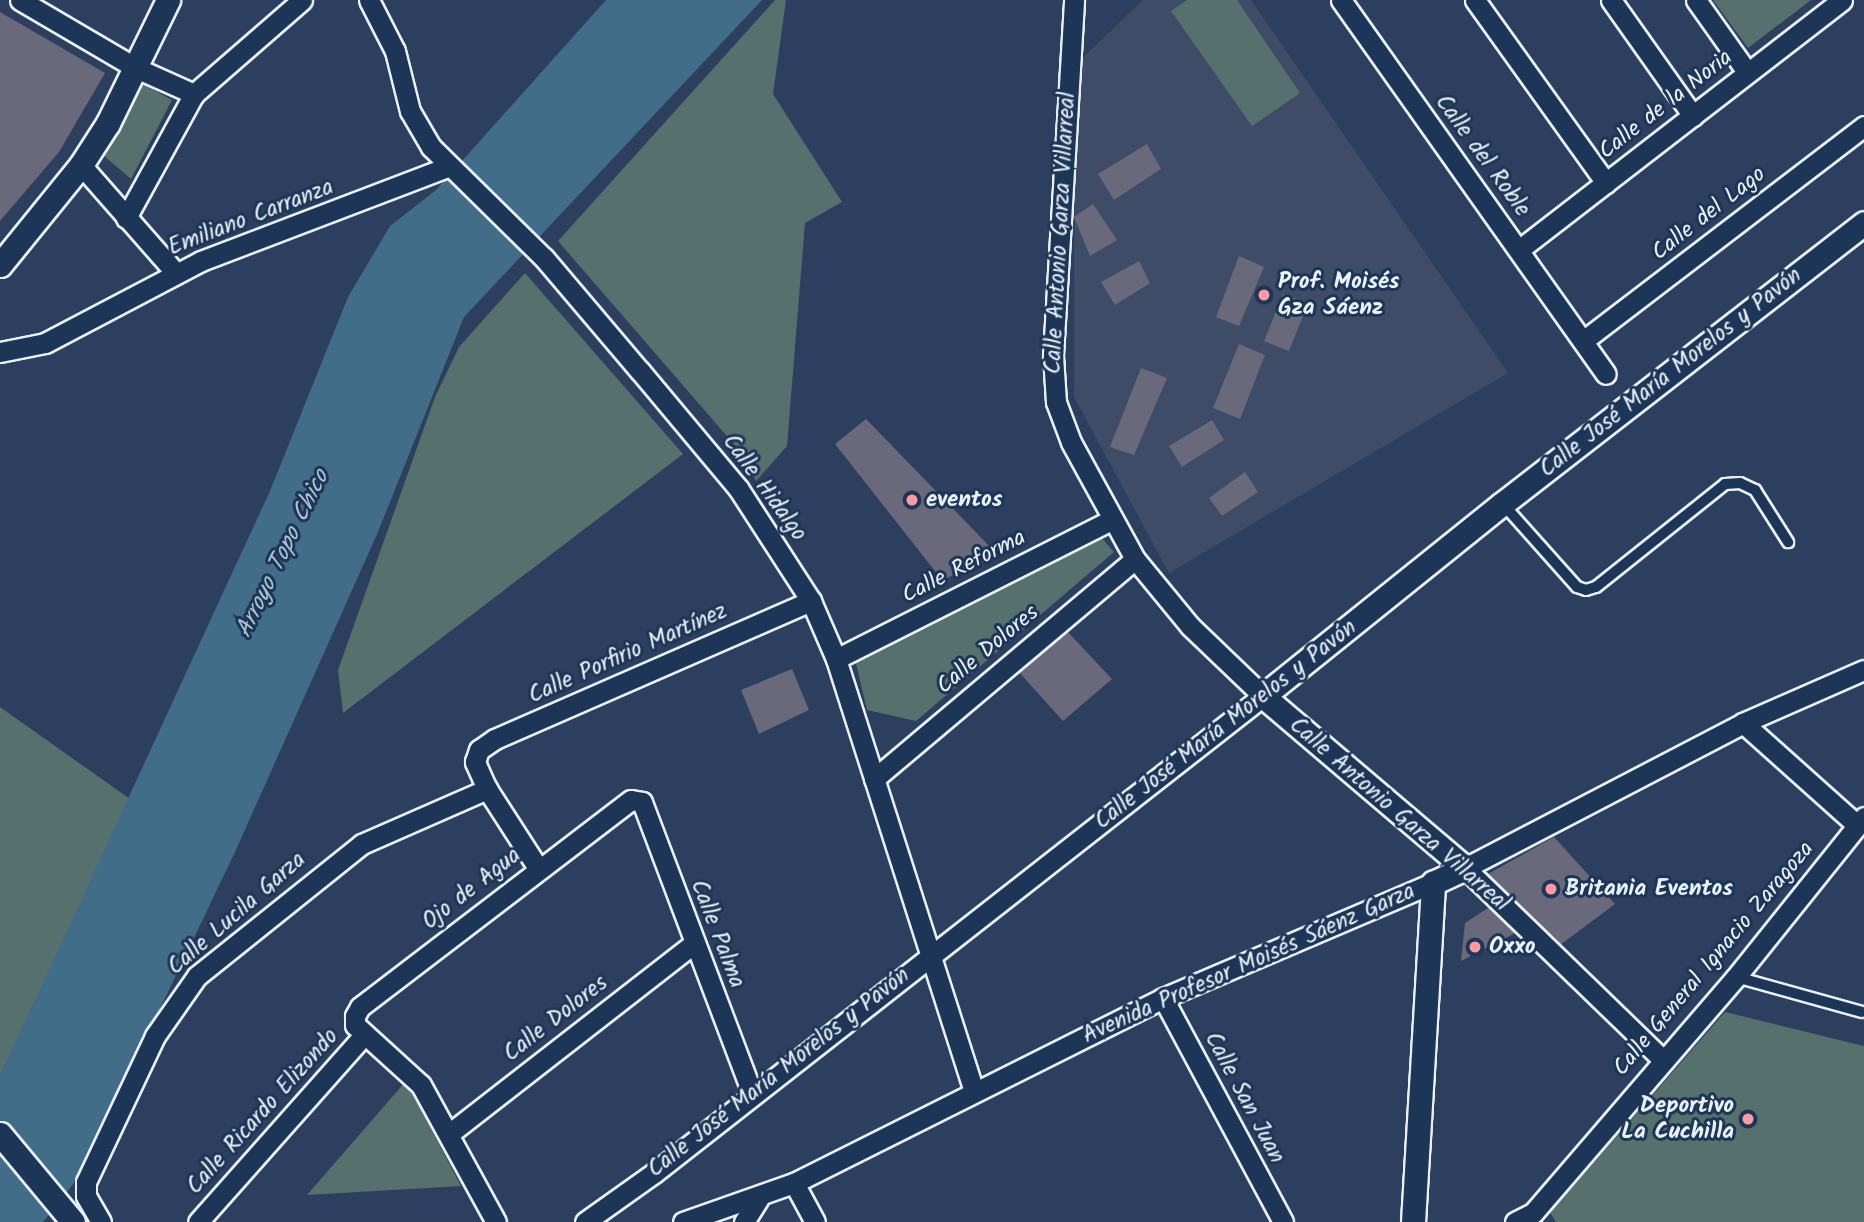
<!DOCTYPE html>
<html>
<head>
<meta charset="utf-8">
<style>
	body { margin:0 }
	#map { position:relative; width:1864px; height:1222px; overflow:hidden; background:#2c3f5e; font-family:Kalam,sans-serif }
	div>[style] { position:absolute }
	.built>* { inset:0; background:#3f4c67 }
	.green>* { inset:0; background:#56706d }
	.water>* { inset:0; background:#426d88 }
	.building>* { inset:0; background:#6a697b }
	.roads { filter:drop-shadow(2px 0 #e8f1f8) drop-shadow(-2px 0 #e8f1f8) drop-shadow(0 2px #e8f1f8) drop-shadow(0 -2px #e8f1f8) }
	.service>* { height:10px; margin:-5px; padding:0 5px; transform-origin:5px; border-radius:5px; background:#1d3557 }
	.minor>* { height:19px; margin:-9.5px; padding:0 9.5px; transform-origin:9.5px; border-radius:9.5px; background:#1d3557 }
	.tertiary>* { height:23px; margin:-11.5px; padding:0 11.5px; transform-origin:11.5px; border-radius:11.5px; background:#1d3557 }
	.dots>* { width:19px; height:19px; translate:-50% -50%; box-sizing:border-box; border:4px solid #1d3557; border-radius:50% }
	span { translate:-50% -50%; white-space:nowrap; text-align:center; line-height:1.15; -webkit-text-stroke:6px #1d3557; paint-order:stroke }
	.street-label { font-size:23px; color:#e8f1f8 }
	.poi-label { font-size:23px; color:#e8f1f8; font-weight:700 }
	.left { translate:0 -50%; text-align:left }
	.right { translate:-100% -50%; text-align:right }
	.water-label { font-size:24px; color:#aec3d1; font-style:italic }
</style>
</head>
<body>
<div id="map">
	<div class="built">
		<i style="clip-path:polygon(1143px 0,1251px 0,1508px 373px,1169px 573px,1074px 397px,1075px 65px)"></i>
	</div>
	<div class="green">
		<i style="clip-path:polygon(775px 0,786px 0,773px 94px,842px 202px,805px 223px,787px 446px,756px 481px,745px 457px,558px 241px)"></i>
		<i style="clip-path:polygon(1187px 0,1237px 0,1300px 93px,1252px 126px,1171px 11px)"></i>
		<i style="clip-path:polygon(1713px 0,1811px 0,1748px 48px)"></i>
		<i style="clip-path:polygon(139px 82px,172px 100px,131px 179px,103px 155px)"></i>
		<i style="clip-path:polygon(525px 273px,683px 454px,343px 713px,338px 670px,435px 397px,459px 347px)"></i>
		<i style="clip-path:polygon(1100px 536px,1114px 552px,916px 721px,867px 710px,854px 655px)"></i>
		<i style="clip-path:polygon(0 707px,130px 799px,0 1076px)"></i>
		<i style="clip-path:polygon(1725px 1012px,1864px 1046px,1864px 1222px,1556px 1222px,1547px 1208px,1569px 1191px)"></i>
		<i style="clip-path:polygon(406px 1081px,461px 1186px,307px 1195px)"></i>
	</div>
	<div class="water">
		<i style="clip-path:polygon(606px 0,762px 0,464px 317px,378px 532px,235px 852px,81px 1174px,43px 1222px,0 1222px,0 1076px,270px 491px,348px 297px,390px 226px,436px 190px)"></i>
	</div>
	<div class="building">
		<i style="clip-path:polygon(0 12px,105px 73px,59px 152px,0 221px)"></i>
		<i style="clip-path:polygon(1147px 144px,1161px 169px,1114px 200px,1098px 174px)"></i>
		<i style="clip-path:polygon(1093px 204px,1117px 240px,1090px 256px,1074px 217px)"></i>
		<i style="clip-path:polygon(1239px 256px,1264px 267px,1239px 326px,1216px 317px)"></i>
		<i style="clip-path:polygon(1139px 261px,1150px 283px,1115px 305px,1101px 282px)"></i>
		<i style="clip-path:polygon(1283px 294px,1308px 303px,1289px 351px,1264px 341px)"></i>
		<i style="clip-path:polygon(1239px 344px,1265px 355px,1240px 419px,1213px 408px)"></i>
		<i style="clip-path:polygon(1141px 368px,1167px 378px,1134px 455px,1110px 447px)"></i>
		<i style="clip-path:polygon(866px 419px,999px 556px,942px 580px,835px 444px)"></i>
		<i style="clip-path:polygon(1212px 420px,1224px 440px,1182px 467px,1169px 446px)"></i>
		<i style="clip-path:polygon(1245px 472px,1258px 492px,1222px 516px,1209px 498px)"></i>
		<i style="clip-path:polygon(1065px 629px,1112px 679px,1063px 721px,1017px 670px)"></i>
		<i style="clip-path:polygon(792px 669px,809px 710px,759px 734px,741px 690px)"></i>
		<i style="clip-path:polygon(1554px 837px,1615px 904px,1556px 948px,1488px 874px)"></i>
		<i style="clip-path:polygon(1491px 906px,1517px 932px,1461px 961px,1465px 923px)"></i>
	</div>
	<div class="roads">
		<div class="service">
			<i style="left:1503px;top:504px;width:111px;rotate:48.3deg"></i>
			<i style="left:1577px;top:587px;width:9px;rotate:18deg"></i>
			<i style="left:1586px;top:590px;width:10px;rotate:-17deg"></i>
			<i style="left:1596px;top:587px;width:165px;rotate:-38.6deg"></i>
			<i style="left:1725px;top:484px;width:15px;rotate:-4deg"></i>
			<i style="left:1740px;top:483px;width:17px;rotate:25deg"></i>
			<i style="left:1755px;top:490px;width:62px;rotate:57.6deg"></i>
			<i style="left:1736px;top:977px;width:131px;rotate:15.5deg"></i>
		</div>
		<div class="minor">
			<i style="left:20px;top:0;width:134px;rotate:30.4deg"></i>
			<i style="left:136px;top:68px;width:64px;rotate:24.1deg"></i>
			<i style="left:369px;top:0;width:57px;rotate:63deg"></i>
			<i style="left:395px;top:51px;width:62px;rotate:76deg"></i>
			<i style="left:410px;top:111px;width:42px;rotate:59.7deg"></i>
			<i style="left:431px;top:147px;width:158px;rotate:44.5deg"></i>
			<i style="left:544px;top:258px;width:148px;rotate:49.7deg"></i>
			<i style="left:640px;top:371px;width:153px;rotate:50.1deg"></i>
			<i style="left:738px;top:488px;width:135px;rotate:57.1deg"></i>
			<i style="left:811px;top:601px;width:63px;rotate:66.7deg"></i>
			<i style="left:836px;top:659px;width:454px;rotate:72.3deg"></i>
			<i style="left:1341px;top:0;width:458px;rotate:54.7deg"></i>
			<i style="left:1475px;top:0;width:225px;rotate:54.4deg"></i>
			<i style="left:1611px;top:0;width:142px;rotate:54.7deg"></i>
			<i style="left:1696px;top:0;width:88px;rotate:54.7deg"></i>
			<i style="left:81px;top:165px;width:142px;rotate:48.7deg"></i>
			<i style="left:126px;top:218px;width:141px;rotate:-61.3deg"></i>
			<i style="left:194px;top:94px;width:143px;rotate:-41deg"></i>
			<i style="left:1520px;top:249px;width:407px;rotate:-37.7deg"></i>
			<i style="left:1583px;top:341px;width:354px;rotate:-37.4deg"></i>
			<i style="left:0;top:352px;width:46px;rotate:-11.3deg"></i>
			<i style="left:45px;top:343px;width:176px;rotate:-27.7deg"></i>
			<i style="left:201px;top:261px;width:263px;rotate:-20.9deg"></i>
			<i style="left:836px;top:659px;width:310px;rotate:-26.8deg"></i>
			<i style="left:1743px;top:723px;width:153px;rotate:41.8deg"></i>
			<i style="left:874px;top:779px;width:341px;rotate:-40.1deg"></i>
			<i style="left:538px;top:868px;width:94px;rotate:-122.8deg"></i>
			<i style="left:487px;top:789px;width:30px;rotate:-114deg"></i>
			<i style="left:475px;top:762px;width:13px;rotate:-72deg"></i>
			<i style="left:479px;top:750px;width:19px;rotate:-35deg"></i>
			<i style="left:495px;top:739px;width:345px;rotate:-23.6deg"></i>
			<i style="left:1163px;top:998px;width:254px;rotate:61.8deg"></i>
			<i style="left:1662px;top:1059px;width:274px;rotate:-135.9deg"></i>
			<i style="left:1465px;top:868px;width:314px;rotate:-27.5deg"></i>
			<i style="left:1743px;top:723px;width:132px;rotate:-23.7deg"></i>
			<i style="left:449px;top:1134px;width:311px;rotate:-37.9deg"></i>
			<i style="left:794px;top:1183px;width:44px;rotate:61.7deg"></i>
			<i style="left:101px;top:1222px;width:30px;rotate:-120deg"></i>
			<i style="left:86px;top:1196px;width:14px;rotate:-90deg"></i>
			<i style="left:86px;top:1182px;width:161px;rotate:-64.7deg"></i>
			<i style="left:155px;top:1036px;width:73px;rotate:-55deg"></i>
			<i style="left:197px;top:976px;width:211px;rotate:-38.7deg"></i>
			<i style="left:362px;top:844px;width:137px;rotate:-23.7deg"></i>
			<i style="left:198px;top:1222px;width:251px;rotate:-48.4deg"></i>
			<i style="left:496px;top:1222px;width:156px;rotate:-118.7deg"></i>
			<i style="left:421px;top:1085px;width:89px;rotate:-137.7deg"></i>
			<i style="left:355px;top:1025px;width:9px;rotate:-90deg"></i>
			<i style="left:355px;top:1016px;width:10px;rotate:-61deg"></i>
			<i style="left:360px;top:1007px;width:341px;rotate:-37.4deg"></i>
			<i style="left:631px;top:800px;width:11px;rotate:10deg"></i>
			<i style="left:642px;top:802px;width:311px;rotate:69.3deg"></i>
			<i style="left:585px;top:1222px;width:85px;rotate:-35.4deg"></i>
			<i style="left:654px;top:1173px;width:774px;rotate:-38.07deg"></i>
			<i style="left:1263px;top:696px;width:101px;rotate:-136.2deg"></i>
			<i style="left:1190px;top:626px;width:87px;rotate:-129.4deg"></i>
			<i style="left:1135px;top:559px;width:133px;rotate:-118.7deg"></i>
			<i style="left:1071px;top:442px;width:43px;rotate:-110.6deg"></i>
			<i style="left:1056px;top:402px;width:47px;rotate:-93.7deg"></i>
			<i style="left:1053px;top:355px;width:356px;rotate:-86.6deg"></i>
			<i style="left:683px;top:1222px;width:118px;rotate:-19.4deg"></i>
			<i style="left:794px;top:1183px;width:413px;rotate:-26.6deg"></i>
			<i style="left:1163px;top:998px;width:293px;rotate:-23.1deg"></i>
			<i style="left:744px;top:1222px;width:28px;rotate:-58deg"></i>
			<i style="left:1515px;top:1222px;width:20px;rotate:-27deg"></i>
			<i style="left:1533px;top:1213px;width:311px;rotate:-49.3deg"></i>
			<i style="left:1736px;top:977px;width:205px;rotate:-51.3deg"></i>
		</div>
		<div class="tertiary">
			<i style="left:0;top:265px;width:129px;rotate:-51deg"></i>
			<i style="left:81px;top:165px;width:50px;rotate:-57.3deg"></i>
			<i style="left:108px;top:123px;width:137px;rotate:-64deg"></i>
			<i style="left:0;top:1134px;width:114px;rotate:50.3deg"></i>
			<i style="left:1413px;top:1222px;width:340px;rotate:-86.6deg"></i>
			<i style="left:1433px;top:883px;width:35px;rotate:-25deg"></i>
			<i style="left:1465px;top:868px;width:265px;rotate:-139.6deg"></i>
			<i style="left:1263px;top:696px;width:307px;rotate:-38.8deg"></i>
			<i style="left:1502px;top:504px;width:458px;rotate:-37.8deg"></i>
		</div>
	</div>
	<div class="dots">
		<i style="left:1264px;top:295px;background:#ff9aa2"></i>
		<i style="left:912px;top:500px;background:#ff9aa2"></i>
		<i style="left:1551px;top:889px;background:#ff9aa2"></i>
		<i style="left:1475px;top:947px;background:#ff9aa2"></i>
		<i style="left:1748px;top:1119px;background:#ff9aa2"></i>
	</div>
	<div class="street-label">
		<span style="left:1666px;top:105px;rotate:-38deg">Calle de la Noria</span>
		<span style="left:1482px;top:156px;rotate:54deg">Calle del Roble</span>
		<span style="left:1709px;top:214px;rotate:-38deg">Calle del Lago</span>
		<span style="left:251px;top:218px;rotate:-21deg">Emiliano Carranza</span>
		<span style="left:1061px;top:233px;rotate:-87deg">Calle Antonio Garza Villarreal</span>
		<span style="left:1671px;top:373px;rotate:-38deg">Calle José María Morelos y Pavón</span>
		<span style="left:764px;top:488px;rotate:54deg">Calle Hidalgo</span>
		<span style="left:964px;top:567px;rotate:-27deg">Calle Reforma</span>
		<span style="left:988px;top:650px;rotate:-40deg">Calle Dolores</span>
		<span style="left:628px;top:654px;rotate:-24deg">Calle Porfirio Martínez</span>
		<span style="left:1226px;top:725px;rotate:-38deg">Calle José María Morelos y Pavón</span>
		<span style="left:1399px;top:815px;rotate:41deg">Calle Antonio Garza Villarreal</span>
		<span style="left:472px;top:889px;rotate:-38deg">Ojo de Agua</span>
		<span style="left:237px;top:914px;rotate:-41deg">Calle Lucila Garza</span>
		<span style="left:717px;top:934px;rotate:69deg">Calle Palma</span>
		<span style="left:1714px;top:959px;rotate:-50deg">Calle General Ignacio Zaragoza</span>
		<span style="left:1249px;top:964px;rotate:-24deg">Avenida Profesor Moisés Sáenz Garza</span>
		<span style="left:556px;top:1019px;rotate:-38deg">Calle Dolores</span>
		<span style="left:779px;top:1073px;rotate:-38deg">Calle José María Morelos y Pavón</span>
		<span style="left:1244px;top:1098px;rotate:62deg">Calle San Juan</span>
		<span style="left:263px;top:1112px;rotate:-48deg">Calle Ricardo Elizondo</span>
	</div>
	<div class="poi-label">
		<span class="left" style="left:1278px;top:295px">Prof. Moisés<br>Gza Sáenz</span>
		<span class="left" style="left:926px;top:500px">eventos</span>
		<span class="left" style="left:1565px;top:889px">Britania Eventos</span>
		<span class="left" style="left:1489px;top:947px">Oxxo</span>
		<span class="right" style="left:1734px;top:1119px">Deportivo<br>La Cuchilla</span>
	</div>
	<div class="water-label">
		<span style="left:283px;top:554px;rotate:-64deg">Arroyo Topo Chico</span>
	</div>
</div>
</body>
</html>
